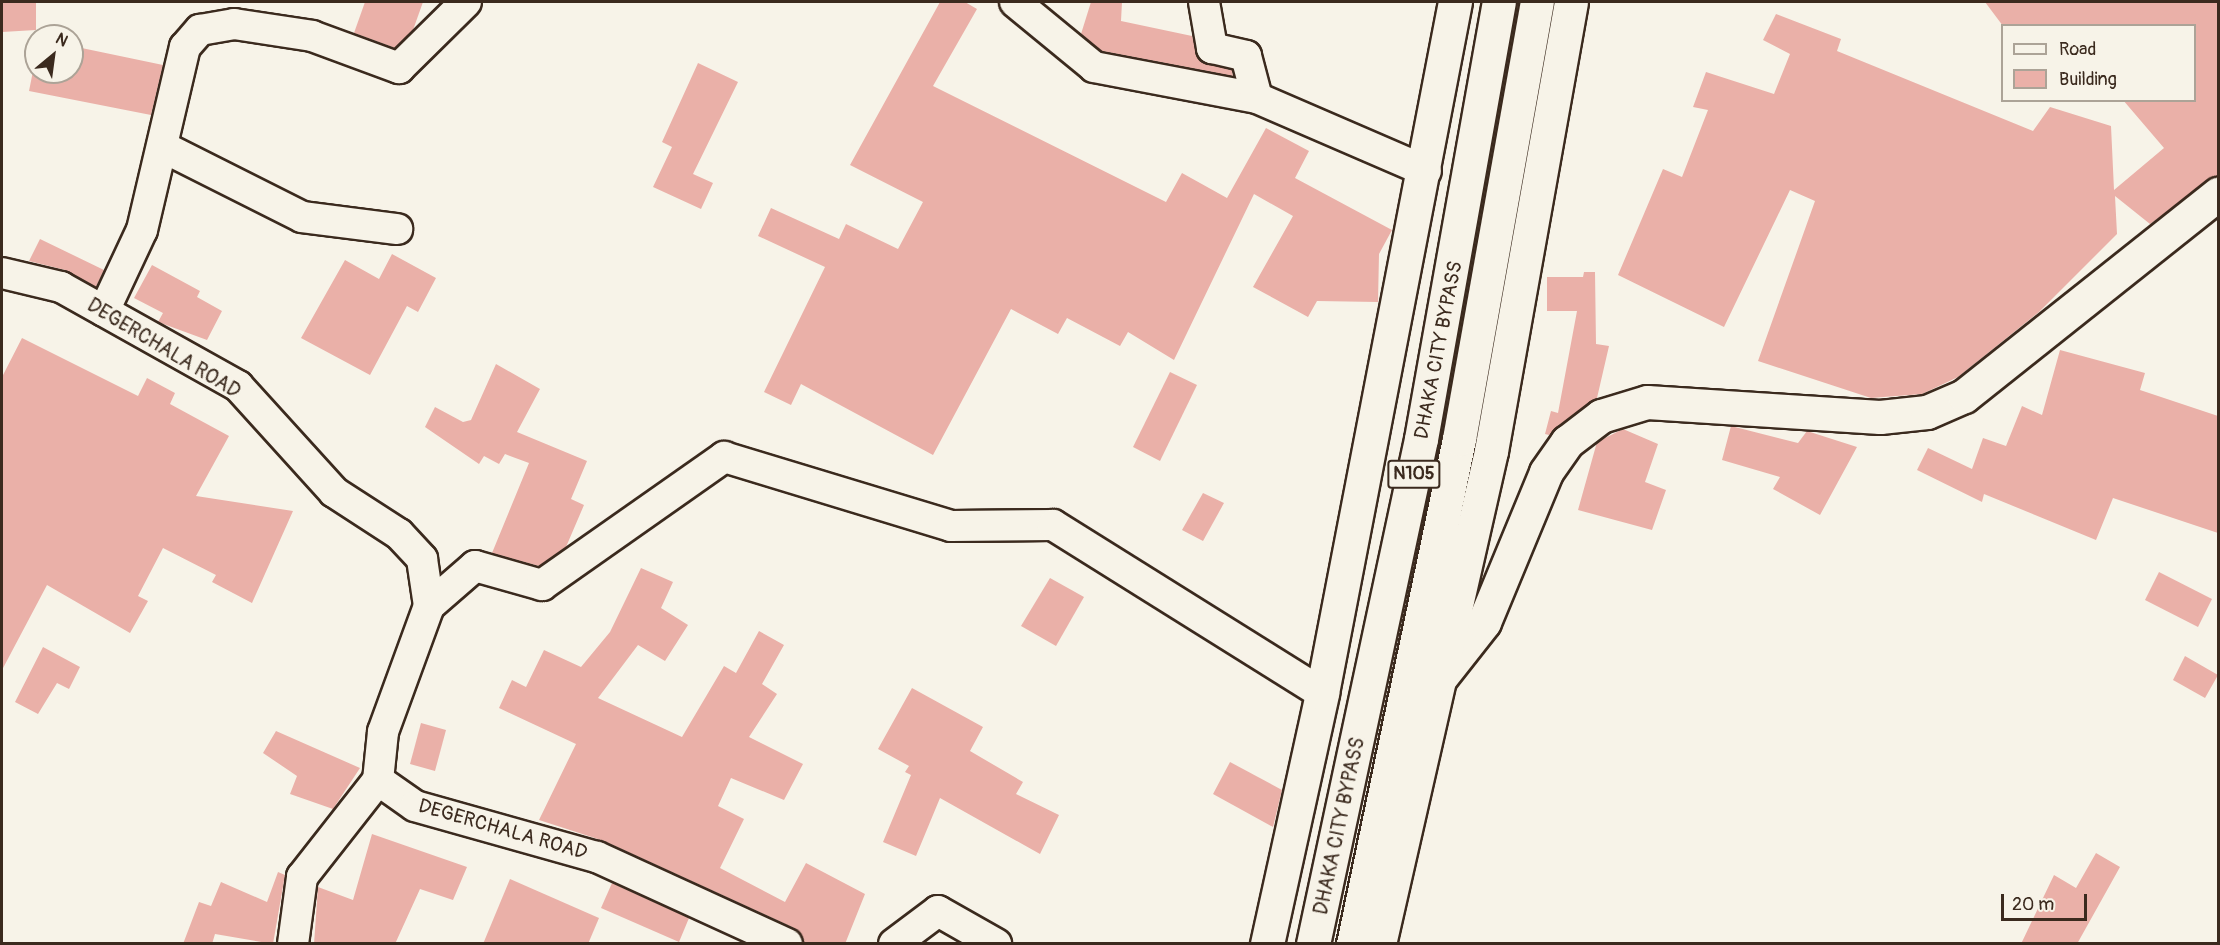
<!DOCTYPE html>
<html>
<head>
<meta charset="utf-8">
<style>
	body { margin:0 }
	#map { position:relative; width:2220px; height:945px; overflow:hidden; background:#f7f3e8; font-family:Pangolin,sans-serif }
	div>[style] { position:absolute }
	.building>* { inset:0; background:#eab0a8 }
	.roads { filter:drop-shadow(2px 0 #3b2a1e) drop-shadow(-2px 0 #3b2a1e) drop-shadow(0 2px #3b2a1e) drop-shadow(0 -2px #3b2a1e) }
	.minor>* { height:30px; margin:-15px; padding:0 15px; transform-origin:15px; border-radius:15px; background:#f7f3e8 }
	.major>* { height:33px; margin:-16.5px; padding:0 16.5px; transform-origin:16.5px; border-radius:16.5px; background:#f7f3e8 }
	.highway>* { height:33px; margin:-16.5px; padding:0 16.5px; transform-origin:16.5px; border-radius:16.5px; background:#f7f3e8 }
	span { translate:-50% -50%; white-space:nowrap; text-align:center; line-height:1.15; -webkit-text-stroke:4.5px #f7f3e8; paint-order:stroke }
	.shield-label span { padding:2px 4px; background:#f7f3e8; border:2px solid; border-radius:4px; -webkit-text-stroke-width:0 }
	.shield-label { font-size:18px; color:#3b2a1e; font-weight:700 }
	.street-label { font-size:20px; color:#3b2a1e }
	.frame { position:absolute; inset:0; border:3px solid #3b2a1e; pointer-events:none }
	.legend { position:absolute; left:2001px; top:24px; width:195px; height:78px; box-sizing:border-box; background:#f7f3e8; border:2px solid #aca397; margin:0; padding:8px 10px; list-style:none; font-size:18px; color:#3b2a1e }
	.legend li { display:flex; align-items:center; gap:12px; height:30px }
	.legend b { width:30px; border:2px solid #aca397 }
	.north { position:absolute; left:24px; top:24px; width:60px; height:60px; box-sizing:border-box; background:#f7f3e8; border:2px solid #aca397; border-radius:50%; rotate:29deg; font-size:16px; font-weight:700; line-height:24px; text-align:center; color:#3b2a1e }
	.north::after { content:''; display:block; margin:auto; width:21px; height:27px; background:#3b2a1e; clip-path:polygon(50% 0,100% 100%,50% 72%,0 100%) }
	.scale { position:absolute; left:2001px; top:894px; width:86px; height:27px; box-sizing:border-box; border:3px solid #3b2a1e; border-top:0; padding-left:8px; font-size:18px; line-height:21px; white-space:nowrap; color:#3b2a1e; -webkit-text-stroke:4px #f7f3e8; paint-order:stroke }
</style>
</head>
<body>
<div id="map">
	<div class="building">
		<i style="clip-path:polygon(2px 2px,36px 2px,36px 30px,2px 32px)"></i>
		<i style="clip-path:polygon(365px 2px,423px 2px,413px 30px,395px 48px,354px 33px)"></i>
		<i style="clip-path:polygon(940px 2px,965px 2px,977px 9px,933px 86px,1166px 202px,1182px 173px,1227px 198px,1266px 128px,1309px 151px,1295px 178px,1392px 230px,1379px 254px,1378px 302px,1317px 301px,1308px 317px,1253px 287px,1293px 216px,1254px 194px,1174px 360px,1128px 332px,1120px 346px,1067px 318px,1058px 334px,1011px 309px,933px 455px,801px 384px,791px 405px,764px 392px,825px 267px,758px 236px,771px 208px,839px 239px,846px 224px,898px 249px,923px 202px,850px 165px)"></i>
		<i style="clip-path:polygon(1091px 2px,1122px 2px,1121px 21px,1192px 36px,1200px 60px,1232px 70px,1233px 76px,1102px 51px,1081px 34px)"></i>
		<i style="clip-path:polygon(1985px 2px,2218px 2px,2218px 176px,2150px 224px,2115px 196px,2117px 234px,2039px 312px,1958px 377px,1922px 394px,1871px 398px,1758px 361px,1815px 201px,1790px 190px,1724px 327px,1618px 275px,1663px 169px,1682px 177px,1708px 110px,1693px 107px,1706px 72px,1774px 94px,1790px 54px,1763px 40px,1776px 14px,1841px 39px,1837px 51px,2033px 131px,2050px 107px,2111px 126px,2114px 190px,2164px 148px,2123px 100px,2194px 100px,2194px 26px,2003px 26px)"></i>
		<i style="clip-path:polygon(72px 46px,163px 65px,151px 115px,29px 91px,36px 56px,36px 72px,72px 72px)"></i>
		<i style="clip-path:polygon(698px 63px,738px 82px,693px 174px,713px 183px,701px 209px,653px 187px,672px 147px,662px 142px)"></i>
		<i style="clip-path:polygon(40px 239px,104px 270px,96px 287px,65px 270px,29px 261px)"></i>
		<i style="clip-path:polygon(392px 254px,436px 278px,418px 312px,407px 306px,370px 375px,301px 338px,345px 260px,379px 279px)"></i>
		<i style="clip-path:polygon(152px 265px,200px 291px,197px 297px,222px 311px,207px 340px,158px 322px,163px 313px,134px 298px)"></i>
		<i style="clip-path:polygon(1584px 272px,1595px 272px,1596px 344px,1609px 346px,1597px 398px,1549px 435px,1545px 434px,1551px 411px,1558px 413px,1577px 311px,1547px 311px,1547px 277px,1583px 277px)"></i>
		<i style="clip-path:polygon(22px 338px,138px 396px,147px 378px,175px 393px,170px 404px,229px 436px,196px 496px,293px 511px,252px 603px,212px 582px,216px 575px,163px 548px,138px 596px,148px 601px,130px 633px,47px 585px,2px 670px,2px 377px)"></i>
		<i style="clip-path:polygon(2060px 350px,2145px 373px,2140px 390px,2218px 416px,2218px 533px,2113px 498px,2096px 540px,1984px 494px,1982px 502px,1917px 470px,1928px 448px,1972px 469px,1983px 438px,2006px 446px,2022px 406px,2042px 415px)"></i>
		<i style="clip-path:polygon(496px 364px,540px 389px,517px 432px,587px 461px,571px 499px,584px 505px,566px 547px,539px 566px,492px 553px,529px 463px,505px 454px,499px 464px,484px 456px,479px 464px,425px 427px,435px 407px,463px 422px,471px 420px)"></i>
		<i style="clip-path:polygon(1170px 372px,1197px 385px,1160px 461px,1133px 447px)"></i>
		<i style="clip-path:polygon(1731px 426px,1798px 443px,1807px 431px,1857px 447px,1820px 515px,1773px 489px,1780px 477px,1722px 460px)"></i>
		<i style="clip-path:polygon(1623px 429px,1658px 444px,1645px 482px,1666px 490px,1652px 530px,1578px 510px,1597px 442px)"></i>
		<i style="clip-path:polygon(1203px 493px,1224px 503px,1203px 541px,1182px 530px)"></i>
		<i style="clip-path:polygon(641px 568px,673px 582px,661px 608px,688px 625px,665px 661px,638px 645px,598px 698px,682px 737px,724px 666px,736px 673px,759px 631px,784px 645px,762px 684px,777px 694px,749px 737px,803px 764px,784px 800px,731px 778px,718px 806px,744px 819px,720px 868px,785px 902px,806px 863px,865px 894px,845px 944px,804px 944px,794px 928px,604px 841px,539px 820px,576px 744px,499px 708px,512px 680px,526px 687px,544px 650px,581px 667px,610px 632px)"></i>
		<i style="clip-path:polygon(2159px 572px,2212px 599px,2198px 627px,2145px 600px)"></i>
		<i style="clip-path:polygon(1050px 578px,1084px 597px,1056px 646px,1021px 626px)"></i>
		<i style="clip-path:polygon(43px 647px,80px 667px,69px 689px,57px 683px,38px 714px,15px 702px)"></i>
		<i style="clip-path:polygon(2185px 656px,2218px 675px,2205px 698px,2173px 680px)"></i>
		<i style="clip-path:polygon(912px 688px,983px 727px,970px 751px,1023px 782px,1016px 794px,1059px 815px,1040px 854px,940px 798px,916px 856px,883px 842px,911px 775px,905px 772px,909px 766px,878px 749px)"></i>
		<i style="clip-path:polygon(421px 723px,446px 730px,435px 771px,410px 764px)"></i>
		<i style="clip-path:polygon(276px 731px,360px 768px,333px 809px,290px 794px,297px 776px,263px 753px)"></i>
		<i style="clip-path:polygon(1230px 762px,1282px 790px,1273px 827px,1213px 794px)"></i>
		<i style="clip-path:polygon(372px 834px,467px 867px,453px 900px,420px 889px,395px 944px,314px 944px,318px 887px,353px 900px)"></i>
		<i style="clip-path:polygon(2096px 853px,2120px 867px,2077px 944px,2021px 944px,2054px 875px,2076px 888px)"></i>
		<i style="clip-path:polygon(278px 872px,285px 875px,273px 944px,215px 934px,212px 944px,183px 944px,199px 902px,211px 906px,221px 882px,267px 902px)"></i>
		<i style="clip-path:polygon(510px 879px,599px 918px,588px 944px,483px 944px)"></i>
		<i style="clip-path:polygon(612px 883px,689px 918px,679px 942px,601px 908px)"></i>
	</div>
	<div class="roads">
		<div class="minor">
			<i style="left:1015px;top:2px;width:102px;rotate:39.4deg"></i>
			<i style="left:1094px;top:67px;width:166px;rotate:10.8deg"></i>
			<i style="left:1257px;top:98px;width:184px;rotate:23.4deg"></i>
			<i style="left:1204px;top:2px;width:47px;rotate:80.1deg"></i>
			<i style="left:1212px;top:48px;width:35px;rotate:13deg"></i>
			<i style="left:1246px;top:56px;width:43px;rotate:75.3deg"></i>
			<i style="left:165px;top:148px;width:153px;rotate:26.7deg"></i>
			<i style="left:302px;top:217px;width:96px;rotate:7.2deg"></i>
			<i style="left:2px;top:273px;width:61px;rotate:13.3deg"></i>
			<i style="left:61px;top:287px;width:203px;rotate:29.2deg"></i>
			<i style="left:238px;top:386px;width:143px;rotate:47.8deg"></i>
			<i style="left:334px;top:492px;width:77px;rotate:32.9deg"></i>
			<i style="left:399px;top:534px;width:34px;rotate:47deg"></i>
			<i style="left:422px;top:559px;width:48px;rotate:81.5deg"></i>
			<i style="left:429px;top:606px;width:134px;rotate:110.1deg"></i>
			<i style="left:383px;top:732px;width:48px;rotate:95.9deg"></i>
			<i style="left:378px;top:780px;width:45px;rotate:35.1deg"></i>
			<i style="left:415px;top:806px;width:189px;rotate:15.7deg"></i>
			<i style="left:597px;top:857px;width:209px;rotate:24.6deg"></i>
			<i style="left:104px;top:311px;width:89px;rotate:-64.9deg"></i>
			<i style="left:142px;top:230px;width:188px;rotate:-76.8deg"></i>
			<i style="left:185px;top:47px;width:23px;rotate:-49deg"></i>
			<i style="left:200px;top:30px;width:35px;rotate:-10deg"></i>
			<i style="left:234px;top:24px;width:79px;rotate:8.7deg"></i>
			<i style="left:312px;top:36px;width:93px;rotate:20.2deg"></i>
			<i style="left:399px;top:68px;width:94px;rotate:-44.6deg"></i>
			<i style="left:429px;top:606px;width:61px;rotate:-41deg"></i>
			<i style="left:475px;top:566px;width:70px;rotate:15.8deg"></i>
			<i style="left:542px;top:585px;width:223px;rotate:-35.1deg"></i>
			<i style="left:724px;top:457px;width:237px;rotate:16.9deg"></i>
			<i style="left:951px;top:526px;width:102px;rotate:-0.6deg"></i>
			<i style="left:1053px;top:525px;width:317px;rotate:32deg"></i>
			<i style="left:293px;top:944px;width:68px;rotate:-82.3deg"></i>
			<i style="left:302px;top:877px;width:123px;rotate:-51.9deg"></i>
			<i style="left:894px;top:944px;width:55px;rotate:-36.9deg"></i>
			<i style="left:938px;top:911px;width:67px;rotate:29.6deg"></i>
		</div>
		<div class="major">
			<i style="left:1440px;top:678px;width:71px;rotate:-51.8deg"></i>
			<i style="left:1484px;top:622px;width:162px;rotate:-67.5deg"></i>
			<i style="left:1546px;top:472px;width:37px;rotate:-55deg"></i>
			<i style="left:1567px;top:442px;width:43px;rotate:-37.4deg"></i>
			<i style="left:1601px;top:416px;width:48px;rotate:-16.9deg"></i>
			<i style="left:1647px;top:402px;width:233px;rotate:3.7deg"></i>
			<i style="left:1880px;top:417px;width:47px;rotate:-6.1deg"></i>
			<i style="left:1927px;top:412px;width:40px;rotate:-23.4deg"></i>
			<i style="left:1964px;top:396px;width:325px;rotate:-38.5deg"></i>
			<i style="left:1267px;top:944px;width:257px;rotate:-77.6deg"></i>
			<i style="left:1322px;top:693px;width:704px;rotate:-79.11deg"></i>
			<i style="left:1379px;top:944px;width:506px;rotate:-77.2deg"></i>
			<i style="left:1491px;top:451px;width:456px;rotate:-79.9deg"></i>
		</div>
		<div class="highway">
			<i style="left:1313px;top:944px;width:516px;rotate:-77.93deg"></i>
			<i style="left:1421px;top:439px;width:444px;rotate:-79.9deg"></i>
			<i style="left:1353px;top:944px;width:516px;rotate:-78.15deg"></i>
			<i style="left:1459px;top:439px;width:444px;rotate:-79.9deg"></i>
		</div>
	</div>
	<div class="shield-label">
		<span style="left:1414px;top:474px">N105</span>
	</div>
	<div class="street-label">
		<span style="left:164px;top:348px;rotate:31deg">DEGERCHALA ROAD</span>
		<span style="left:1438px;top:350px;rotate:-79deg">DHAKA CITY BYPASS</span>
		<span style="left:1339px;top:826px;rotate:-78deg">DHAKA CITY BYPASS</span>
		<span style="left:503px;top:829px;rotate:16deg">DEGERCHALA ROAD</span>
	</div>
	<div class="frame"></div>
	<ul class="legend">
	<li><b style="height:8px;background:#f7f3e8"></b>Road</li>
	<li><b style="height:16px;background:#eab0a8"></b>Building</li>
	</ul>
	<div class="north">N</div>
	<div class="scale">20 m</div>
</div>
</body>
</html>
